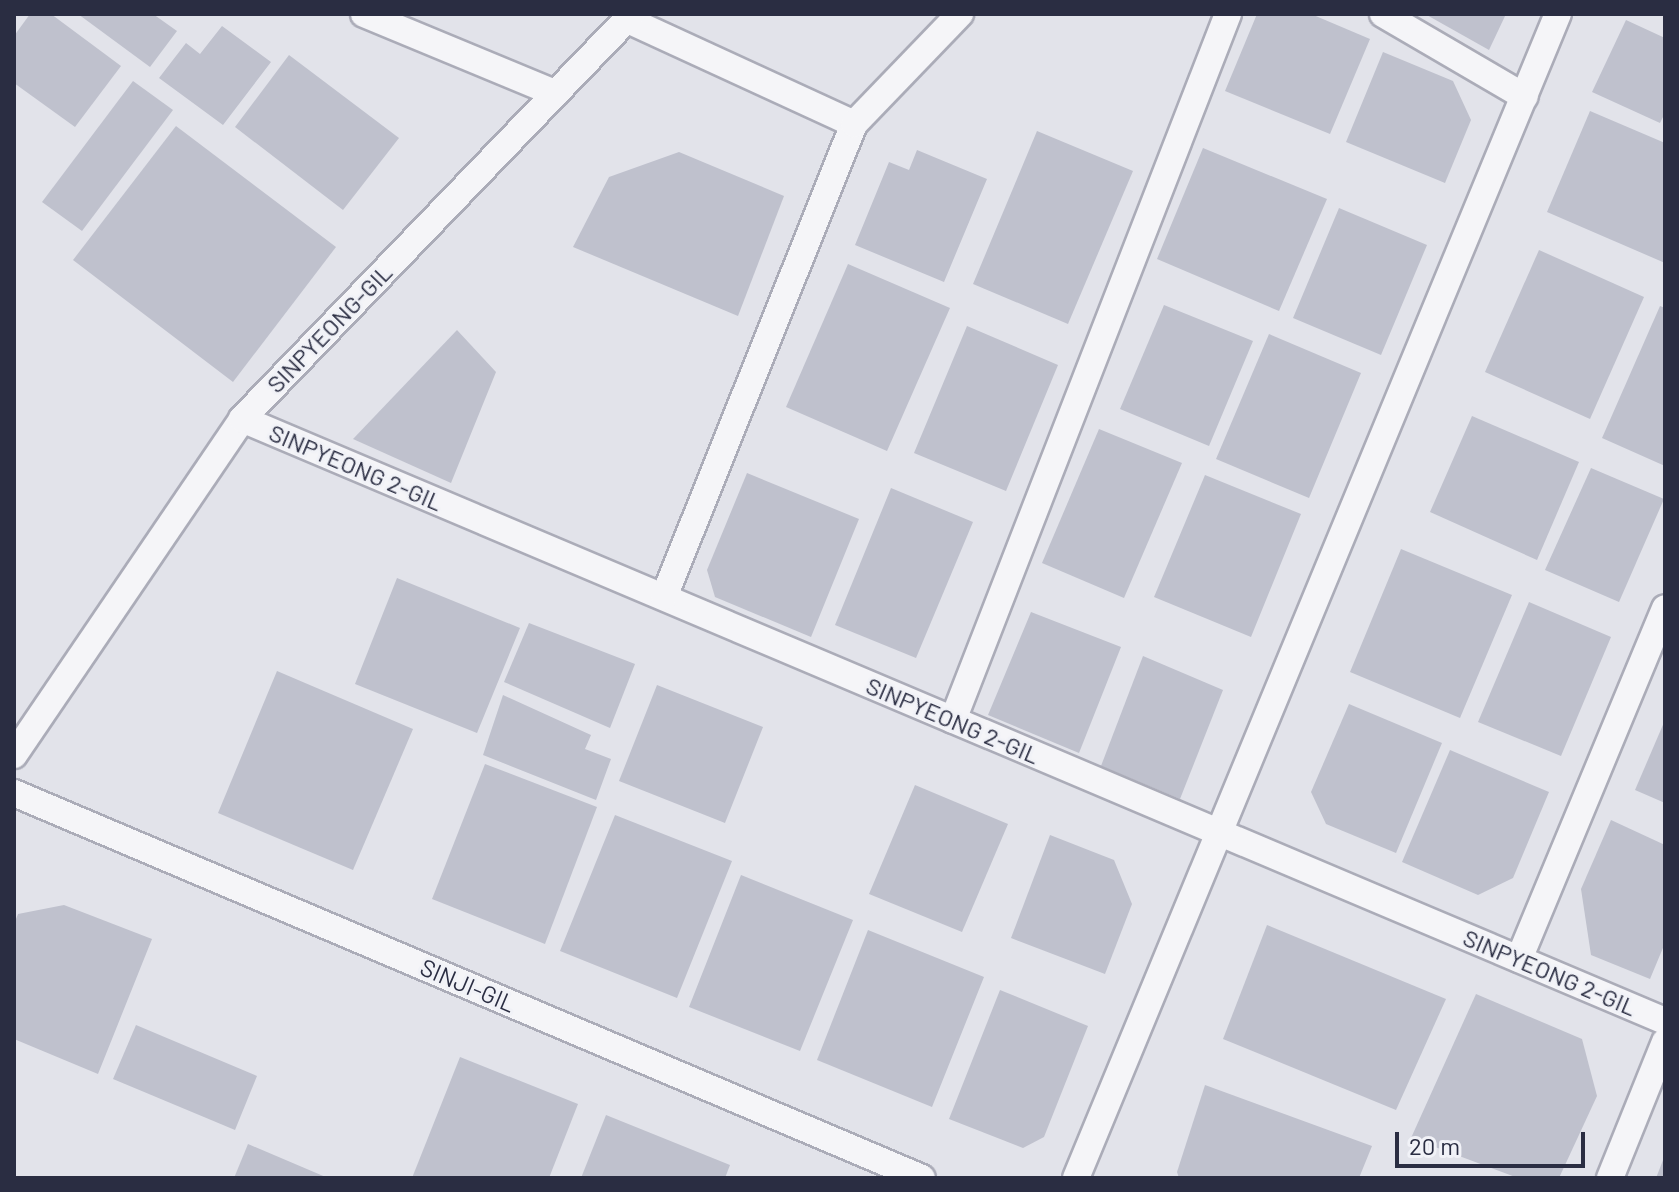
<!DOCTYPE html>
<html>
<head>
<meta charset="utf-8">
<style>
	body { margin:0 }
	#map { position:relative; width:1679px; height:1192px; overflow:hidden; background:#e2e3ea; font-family:Barlow,sans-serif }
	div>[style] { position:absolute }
	.building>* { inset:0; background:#bfc1cd }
	.roads { filter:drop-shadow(2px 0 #abacb8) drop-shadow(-2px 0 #abacb8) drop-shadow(0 2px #abacb8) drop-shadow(0 -2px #abacb8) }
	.lane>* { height:26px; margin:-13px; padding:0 13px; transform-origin:13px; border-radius:13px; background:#f5f5f8 }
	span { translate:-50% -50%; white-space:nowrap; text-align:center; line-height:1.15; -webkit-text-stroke:6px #f1f2f7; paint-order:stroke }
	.street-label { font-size:24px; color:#2a2d42 }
	.frame { position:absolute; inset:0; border:16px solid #2a2d42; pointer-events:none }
	.scale { position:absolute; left:1395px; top:1132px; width:190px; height:36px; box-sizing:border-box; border:4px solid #2a2d42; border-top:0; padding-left:10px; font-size:24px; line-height:28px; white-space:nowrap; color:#2a2d42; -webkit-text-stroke:6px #f1f2f7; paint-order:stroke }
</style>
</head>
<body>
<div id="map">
	<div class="building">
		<i style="clip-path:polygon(30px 14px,51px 14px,121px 66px,75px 127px,14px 83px,14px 36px)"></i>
		<i style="clip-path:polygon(78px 14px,153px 14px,177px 31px,150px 67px)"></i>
		<i style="clip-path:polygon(1257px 14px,1311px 14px,1370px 39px,1330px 134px,1225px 91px)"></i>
		<i style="clip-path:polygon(1425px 14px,1506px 14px,1489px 50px)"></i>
		<i style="clip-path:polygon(1626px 20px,1665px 38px,1665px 113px,1660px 123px,1592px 92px)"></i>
		<i style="clip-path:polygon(222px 26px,271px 62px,223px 125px,159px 78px,186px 43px,200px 54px)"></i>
		<i style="clip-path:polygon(1383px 52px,1453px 81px,1471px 120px,1445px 183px,1346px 142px)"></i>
		<i style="clip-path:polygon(289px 55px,399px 138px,343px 210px,235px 127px)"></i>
		<i style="clip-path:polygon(133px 81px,173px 110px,82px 231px,42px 202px)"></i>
		<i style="clip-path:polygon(1590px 111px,1665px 143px,1665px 263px,1547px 212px)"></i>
		<i style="clip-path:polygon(176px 126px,336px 247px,233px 382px,73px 260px)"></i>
		<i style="clip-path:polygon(1037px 131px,1133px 171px,1068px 324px,973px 284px)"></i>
		<i style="clip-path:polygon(1203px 148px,1327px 199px,1279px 311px,1157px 259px)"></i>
		<i style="clip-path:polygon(917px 150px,987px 179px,944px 282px,855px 245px,889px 162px,909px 170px)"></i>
		<i style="clip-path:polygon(679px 152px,784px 196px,738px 316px,573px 247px,609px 177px)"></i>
		<i style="clip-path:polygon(1339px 208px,1427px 245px,1381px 355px,1293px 318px)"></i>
		<i style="clip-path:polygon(1539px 250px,1644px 297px,1590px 419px,1485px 372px)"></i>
		<i style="clip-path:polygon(848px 264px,950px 308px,887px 451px,786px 407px)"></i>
		<i style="clip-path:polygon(1164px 305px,1253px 341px,1209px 446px,1120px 409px)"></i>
		<i style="clip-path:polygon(1660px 306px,1665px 308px,1665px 466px,1602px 438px)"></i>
		<i style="clip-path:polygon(967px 326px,1058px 365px,1006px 491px,914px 453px)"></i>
		<i style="clip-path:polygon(457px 330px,496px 372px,451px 483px,353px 439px)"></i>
		<i style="clip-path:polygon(1269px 334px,1361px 373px,1309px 498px,1216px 459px)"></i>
		<i style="clip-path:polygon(1472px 416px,1579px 462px,1537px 560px,1430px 512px)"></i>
		<i style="clip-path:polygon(1099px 429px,1182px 463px,1124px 598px,1042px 563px)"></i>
		<i style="clip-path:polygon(1591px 468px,1664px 499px,1619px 602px,1545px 570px)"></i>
		<i style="clip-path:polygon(747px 473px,859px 519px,811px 637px,715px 597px,707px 570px)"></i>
		<i style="clip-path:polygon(1205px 475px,1301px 514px,1251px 637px,1154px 597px)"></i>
		<i style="clip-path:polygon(891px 488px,973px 522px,916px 658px,835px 625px)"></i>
		<i style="clip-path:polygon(1401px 549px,1512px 595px,1460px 718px,1350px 672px)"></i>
		<i style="clip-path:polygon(397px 578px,520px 628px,477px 733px,355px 684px)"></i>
		<i style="clip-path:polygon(1529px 602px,1611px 637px,1561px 756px,1478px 722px)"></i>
		<i style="clip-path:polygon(1031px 612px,1121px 647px,1079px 753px,988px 715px)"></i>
		<i style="clip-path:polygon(529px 623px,635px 664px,610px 728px,504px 682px)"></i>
		<i style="clip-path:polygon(1143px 656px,1223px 690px,1180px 799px,1101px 766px)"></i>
		<i style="clip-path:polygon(277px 671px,413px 729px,353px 870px,218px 813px)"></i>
		<i style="clip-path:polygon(657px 685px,763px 727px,725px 823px,619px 781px)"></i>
		<i style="clip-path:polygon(503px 695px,591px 735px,585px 749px,611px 759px,596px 800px,483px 755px)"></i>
		<i style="clip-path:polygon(1349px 704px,1442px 743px,1396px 853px,1326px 824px,1311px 792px)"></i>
		<i style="clip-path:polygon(1665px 720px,1665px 803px,1635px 790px)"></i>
		<i style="clip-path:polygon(1450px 750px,1549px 792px,1513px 878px,1478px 895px,1402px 862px)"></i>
		<i style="clip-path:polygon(485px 764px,597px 807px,545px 944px,432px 899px)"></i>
		<i style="clip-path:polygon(915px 785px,1008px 824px,962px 932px,869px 894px)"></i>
		<i style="clip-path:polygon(615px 815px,732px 861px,677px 998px,560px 951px)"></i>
		<i style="clip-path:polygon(1611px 820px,1665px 845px,1665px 943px,1650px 979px,1591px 955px,1581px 889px)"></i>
		<i style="clip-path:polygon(1050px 835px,1114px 860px,1132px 904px,1105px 974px,1011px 938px)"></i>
		<i style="clip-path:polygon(741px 875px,853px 920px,800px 1051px,689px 1007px)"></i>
		<i style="clip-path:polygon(64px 905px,152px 939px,98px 1074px,14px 1039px,14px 924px,18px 914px)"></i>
		<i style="clip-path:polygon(1267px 925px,1446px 999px,1396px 1110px,1223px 1039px)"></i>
		<i style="clip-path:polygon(868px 930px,984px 977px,932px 1107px,817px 1060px)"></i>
		<i style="clip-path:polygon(1000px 990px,1088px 1026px,1044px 1137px,1023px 1148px,949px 1119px)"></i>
		<i style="clip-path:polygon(1476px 994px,1582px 1039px,1597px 1096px,1559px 1178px,1518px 1178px,1411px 1138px)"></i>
		<i style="clip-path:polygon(136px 1025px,257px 1076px,235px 1130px,113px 1079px)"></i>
		<i style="clip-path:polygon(460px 1057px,578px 1104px,549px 1178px,412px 1178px)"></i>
		<i style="clip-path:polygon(1205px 1085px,1372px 1146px,1359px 1178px,1179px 1178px,1177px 1172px)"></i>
		<i style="clip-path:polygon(606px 1115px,730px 1165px,725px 1178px,581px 1178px)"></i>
		<i style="clip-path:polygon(248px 1144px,328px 1178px,234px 1178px)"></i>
		<i style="clip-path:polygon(1665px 1155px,1665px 1178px,1656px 1178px)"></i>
	</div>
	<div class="roads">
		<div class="lane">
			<i style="left:364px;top:14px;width:207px;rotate:22.5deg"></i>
			<i style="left:1383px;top:14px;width:164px;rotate:30.3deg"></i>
			<i style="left:626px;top:19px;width:251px;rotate:24.7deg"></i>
			<i style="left:242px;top:419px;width:1545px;rotate:22.93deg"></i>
			<i style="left:664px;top:597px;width:510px;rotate:-68.12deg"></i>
			<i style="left:854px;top:124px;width:153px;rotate:-46.1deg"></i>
			<i style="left:953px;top:720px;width:758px;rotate:-68.72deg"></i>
			<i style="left:14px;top:755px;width:406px;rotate:-55.8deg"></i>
			<i style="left:242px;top:419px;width:562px;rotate:-46.08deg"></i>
			<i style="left:14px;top:793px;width:986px;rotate:22.98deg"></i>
			<i style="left:1519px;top:959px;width:380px;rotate:-67.4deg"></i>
			<i style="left:1076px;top:1178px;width:1260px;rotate:-67.51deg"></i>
			<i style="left:1610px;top:1178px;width:147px;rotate:-68deg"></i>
		</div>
	</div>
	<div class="street-label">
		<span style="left:329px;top:328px;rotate:-46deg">SINPYEONG-GIL</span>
		<span style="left:356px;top:467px;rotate:23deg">SINPYEONG 2-GIL</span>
		<span style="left:953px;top:720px;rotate:23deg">SINPYEONG 2-GIL</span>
		<span style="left:1550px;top:972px;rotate:23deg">SINPYEONG 2-GIL</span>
		<span style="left:468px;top:985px;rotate:23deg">SINJI-GIL</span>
	</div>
	<div class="frame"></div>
	<div class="scale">20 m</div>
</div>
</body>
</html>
